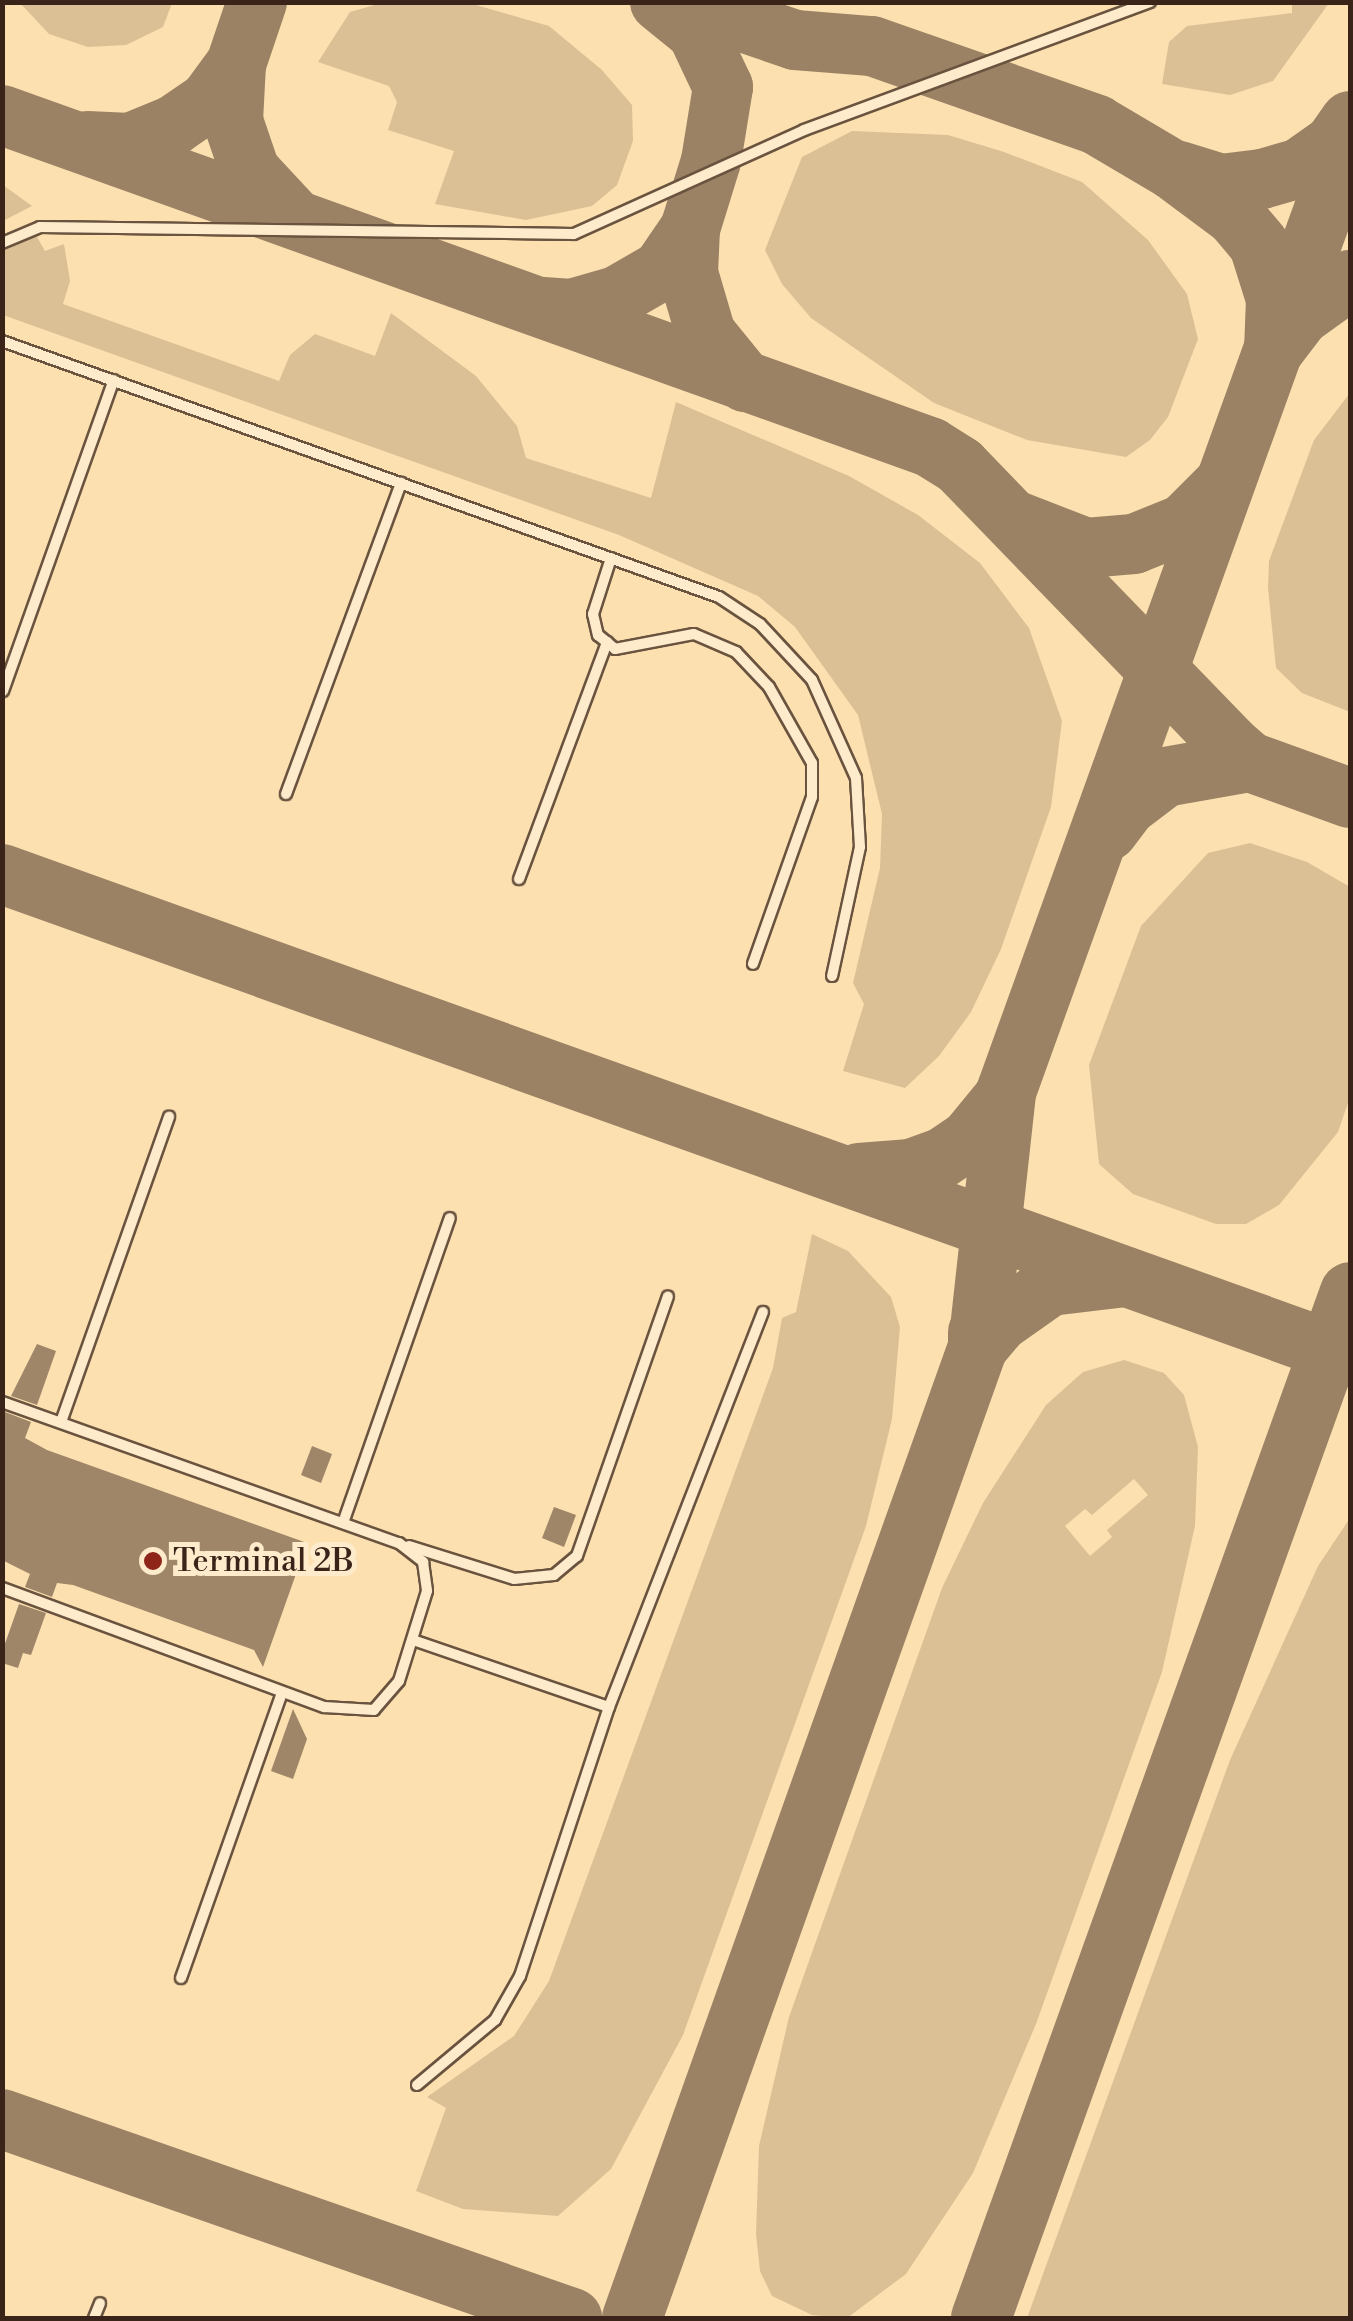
<!DOCTYPE html>
<html>
<head>
<meta charset="utf-8">
<style>
	body { margin:0 }
	#map { position:relative; width:1353px; height:2321px; overflow:hidden; background:#fce0b0; font-family:"Libre Bodoni",serif }
	div>[style] { position:absolute }
	.green>* { inset:0; background:#dbc096 }
	.taxiway>* { height:60px; margin:-30px; padding:0 30px; transform-origin:30px; border-radius:30px; background:#9b8264 }
	.building>* { inset:0; background:#9f8668 }
	.roads { filter:drop-shadow(2px 0 #6a533f) drop-shadow(-2px 0 #6a533f) drop-shadow(0 2px #6a533f) drop-shadow(0 -2px #6a533f) }
	.lane>* { height:10px; margin:-5px; padding:0 5px; transform-origin:5px; border-radius:5px; background:#fdebcc }
	.dots>* { width:28px; height:28px; translate:-50% -50%; box-sizing:border-box; border:5px solid #fdebcc; border-radius:50% }
	span { translate:-50% -50%; white-space:nowrap; text-align:center; line-height:1.15; -webkit-text-stroke:10px #fdebcc; paint-order:stroke }
	.poi-label { font-size:32px; color:#3a2419 }
	.left { translate:0 -50%; text-align:left }
	.frame { position:absolute; inset:0; border:5px solid #3a2419; pointer-events:none }
</style>
</head>
<body>
<div id="map">
	<div class="green">
		<i style="clip-path:polygon(385px 2px,469px 3px,549px 26px,602px 70px,632px 105px,633px 141px,617px 185px,592px 206px,526px 220px,435px 204px,454px 151px,388px 130px,397px 102px,389px 86px,318px 62px,350px 12px)"></i>
		<i style="clip-path:polygon(20px 3px,20px 2px,172px 3px,163px 27px,126px 45px,88px 47px,49px 34px)"></i>
		<i style="clip-path:polygon(1292px 3px,1329px 3px,1273px 81px,1230px 95px,1162px 84px,1169px 42px,1187px 26px,1292px 13px)"></i>
		<i style="clip-path:polygon(852px 131px,948px 135px,1004px 152px,1082px 182px,1148px 240px,1187px 294px,1198px 339px,1168px 417px,1150px 440px,1126px 457px,1027px 440px,934px 403px,811px 318px,782px 284px,765px 250px,802px 157px)"></i>
		<i style="clip-path:polygon(3px 185px,32px 206px,3px 221px)"></i>
		<i style="clip-path:polygon(33px 230px,45px 251px,64px 244px,70px 281px,63px 304px,279px 381px,290px 355px,315px 334px,375px 356px,391px 313px,476px 376px,517px 426px,526px 458px,651px 498px,676px 402px,849px 476px,918px 515px,980px 563px,1029px 628px,1062px 721px,1051px 807px,1001px 949px,971px 1012px,939px 1056px,905px 1088px,843px 1071px,864px 1004px,853px 983px,880px 868px,882px 814px,858px 715px,795px 627px,758px 596px,619px 535px,3px 315px,2px 244px)"></i>
		<i style="clip-path:polygon(1350px 393px,1350px 712px,1302px 693px,1276px 668px,1268px 588px,1269px 561px,1314px 440px)"></i>
		<i style="clip-path:polygon(1250px 843px,1307px 862px,1350px 887px,1350px 1097px,1338px 1132px,1279px 1205px,1246px 1224px,1216px 1224px,1133px 1194px,1099px 1164px,1089px 1065px,1141px 926px,1208px 853px)"></i>
		<i style="clip-path:polygon(812px 1234px,848px 1251px,891px 1297px,900px 1327px,892px 1419px,866px 1526px,683px 2035px,611px 2169px,558px 2216px,463px 2209px,416px 2191px,446px 2108px,427px 2097px,514px 2036px,549px 1981px,773px 1368px,782px 1318px,796px 1312px)"></i>
		<i style="clip-path:polygon(evenodd,1124px 1360px,1164px 1373px,1184px 1395px,1198px 1447px,1195px 1526px,1162px 1672px,1036px 2024px,973px 2173px,906px 2274px,847px 2318px,812px 2315px,772px 2296px,760px 2271px,756px 2234px,759px 2146px,789px 2017px,942px 1588px,983px 1503px,1046px 1405px,1083px 1372px,1124px 1360px,1134px 1479px,1148px 1495px,1107px 1530px,1112px 1537px,1090px 1556px,1065px 1526px,1085px 1509px,1092px 1515px,1134px 1479px)"></i>
		<i style="clip-path:polygon(1350px 1518px,1350px 2318px,1027px 2318px,1230px 1760px,1318px 1566px)"></i>
	</div>
	<div class="taxiway">
		<i style="left:257px;top:2px;width:65px;rotate:108.7deg"></i>
		<i style="left:236px;top:64px;width:57px;rotate:93deg"></i>
		<i style="left:233px;top:121px;width:53px;rotate:71.2deg"></i>
		<i style="left:250px;top:171px;width:62px;rotate:47deg"></i>
		<i style="left:660px;top:2px;width:48px;rotate:39deg"></i>
		<i style="left:697px;top:32px;width:61px;rotate:64.7deg"></i>
		<i style="left:723px;top:87px;width:75px;rotate:99.2deg"></i>
		<i style="left:711px;top:161px;width:71px;rotate:107.2deg"></i>
		<i style="left:690px;top:229px;width:44px;rotate:92.6deg"></i>
		<i style="left:688px;top:273px;width:64px;rotate:73.6deg"></i>
		<i style="left:706px;top:334px;width:62px;rotate:50.9deg"></i>
		<i style="left:684px;top:2px;width:117px;rotate:18.9deg"></i>
		<i style="left:795px;top:40px;width:77px;rotate:4.5deg"></i>
		<i style="left:872px;top:46px;width:238px;rotate:19.3deg"></i>
		<i style="left:1097px;top:125px;width:88px;rotate:30.6deg"></i>
		<i style="left:1173px;top:170px;width:77px;rotate:36.6deg"></i>
		<i style="left:1235px;top:216px;width:38px;rotate:50deg"></i>
		<i style="left:1259px;top:245px;width:57px;rotate:72.5deg"></i>
		<i style="left:1276px;top:299px;width:51px;rotate:92.2deg"></i>
		<i style="left:1274px;top:350px;width:43px;rotate:-52.6deg"></i>
		<i style="left:1300px;top:316px;width:62px;rotate:-35.8deg"></i>
		<i style="left:2px;top:115px;width:986px;rotate:19.69deg"></i>
		<i style="left:930px;top:447px;width:36px;rotate:32deg"></i>
		<i style="left:960px;top:466px;width:387px;rotate:45.9deg"></i>
		<i style="left:1229px;top:744px;width:28px;rotate:41deg"></i>
		<i style="left:1250px;top:762px;width:106px;rotate:19.8deg"></i>
		<i style="left:87px;top:141px;width:43px;rotate:2.7deg"></i>
		<i style="left:130px;top:143px;width:48px;rotate:-22.2deg"></i>
		<i style="left:174px;top:125px;width:42px;rotate:-34.4deg"></i>
		<i style="left:209px;top:101px;width:46px;rotate:-53.9deg"></i>
		<i style="left:1179px;top:171px;width:44px;rotate:17.2deg"></i>
		<i style="left:1221px;top:184px;width:41px;rotate:-7deg"></i>
		<i style="left:1262px;top:179px;width:40px;rotate:-16deg"></i>
		<i style="left:1300px;top:168px;width:42px;rotate:-35.2deg"></i>
		<i style="left:1334px;top:144px;width:28px;rotate:-55deg"></i>
		<i style="left:543px;top:307px;width:28px;rotate:4deg"></i>
		<i style="left:571px;top:309px;width:48px;rotate:-15.8deg"></i>
		<i style="left:617px;top:296px;width:52px;rotate:-30deg"></i>
		<i style="left:662px;top:270px;width:50px;rotate:-55.7deg"></i>
		<i style="left:1019px;top:522px;width:72px;rotate:21.2deg"></i>
		<i style="left:1086px;top:548px;width:48px;rotate:-4.8deg"></i>
		<i style="left:1134px;top:544px;width:54px;rotate:-21.8deg"></i>
		<i style="left:1184px;top:524px;width:58px;rotate:-45deg"></i>
		<i style="left:1108px;top:831px;width:31px;rotate:-53deg"></i>
		<i style="left:1127px;top:806px;width:48px;rotate:-37.3deg"></i>
		<i style="left:1165px;top:777px;width:86px;rotate:-10deg"></i>
		<i style="left:2px;top:874px;width:1432px;rotate:19.71deg"></i>
		<i style="left:859px;top:1173px;width:52px;rotate:-4.4deg"></i>
		<i style="left:911px;top:1169px;width:33px;rotate:-20deg"></i>
		<i style="left:942px;top:1158px;width:32px;rotate:-34deg"></i>
		<i style="left:969px;top:1140px;width:57px;rotate:-50.7deg"></i>
		<i style="left:978px;top:1332px;width:15px;rotate:90deg"></i>
		<i style="left:978px;top:1347px;width:33px;rotate:-50deg"></i>
		<i style="left:999px;top:1322px;width:62px;rotate:-35.2deg"></i>
		<i style="left:1050px;top:1286px;width:76px;rotate:-6.8deg"></i>
		<i style="left:2px;top:2119px;width:604px;rotate:19.25deg"></i>
		<i style="left:632px;top:2318px;width:1031px;rotate:-70.39deg"></i>
		<i style="left:978px;top:1347px;width:257px;rotate:-83.7deg"></i>
		<i style="left:1006px;top:1092px;width:1015px;rotate:-70.19deg"></i>
		<i style="left:981px;top:2318px;width:1090px;rotate:-70.22deg"></i>
	</div>
	<div class="building">
		<i style="clip-path:polygon(37px 1344px,56px 1351px,37px 1405px,11px 1396px)"></i>
		<i style="clip-path:polygon(5px 1412px,31px 1422px,25px 1438px,47px 1450px,307px 1543px,263px 1667px,254px 1650px,73px 1585px,57px 1583px,52px 1597px,25px 1587px,30px 1574px,2px 1560px)"></i>
		<i style="clip-path:polygon(312px 1446px,332px 1454px,321px 1483px,301px 1475px)"></i>
		<i style="clip-path:polygon(554px 1507px,576px 1515px,564px 1547px,542px 1538px)"></i>
		<i style="clip-path:polygon(19px 1604px,46px 1613px,31px 1655px,23px 1653px,18px 1668px,2px 1663px,2px 1652px)"></i>
		<i style="clip-path:polygon(293px 1709px,307px 1739px,293px 1779px,271px 1771px)"></i>
	</div>
	<div class="roads">
		<div class="lane">
			<i style="left:2px;top:243px;width:41px;rotate:-22.8deg"></i>
			<i style="left:40px;top:227px;width:534px;rotate:0.75deg"></i>
			<i style="left:574px;top:234px;width:252px;rotate:-24.3deg"></i>
			<i style="left:804px;top:130px;width:369px;rotate:-20.3deg"></i>
			<i style="left:2px;top:341px;width:761px;rotate:19.65deg"></i>
			<i style="left:719px;top:597px;width:49px;rotate:33.4deg"></i>
			<i style="left:760px;top:624px;width:76px;rotate:47.1deg"></i>
			<i style="left:812px;top:680px;width:107px;rotate:65.8deg"></i>
			<i style="left:856px;top:778px;width:69px;rotate:86.7deg"></i>
			<i style="left:860px;top:847px;width:132px;rotate:102.2deg"></i>
			<i style="left:611px;top:558px;width:59px;rotate:107.8deg"></i>
			<i style="left:593px;top:614px;width:22px;rotate:77deg"></i>
			<i style="left:598px;top:635px;width:22px;rotate:39deg"></i>
			<i style="left:615px;top:649px;width:80px;rotate:-10.8deg"></i>
			<i style="left:694px;top:634px;width:46px;rotate:23.2deg"></i>
			<i style="left:736px;top:652px;width:48px;rotate:46.7deg"></i>
			<i style="left:769px;top:687px;width:87px;rotate:60.5deg"></i>
			<i style="left:812px;top:763px;width:34px;rotate:90deg"></i>
			<i style="left:812px;top:797px;width:177px;rotate:109.5deg"></i>
			<i style="left:3px;top:691px;width:330px;rotate:-70.4deg"></i>
			<i style="left:286px;top:794px;width:332px;rotate:-69.7deg"></i>
			<i style="left:519px;top:879px;width:253px;rotate:-69.6deg"></i>
			<i style="left:2px;top:1402px;width:421px;rotate:19.6deg"></i>
			<i style="left:399px;top:1543px;width:31px;rotate:38deg"></i>
			<i style="left:423px;top:1562px;width:29px;rotate:82deg"></i>
			<i style="left:427px;top:1591px;width:94px;rotate:107.3deg"></i>
			<i style="left:399px;top:1681px;width:38px;rotate:131deg"></i>
			<i style="left:374px;top:1710px;width:50px;rotate:-176.6deg"></i>
			<i style="left:324px;top:1707px;width:343px;rotate:-159.7deg"></i>
			<i style="left:61px;top:1422px;width:324px;rotate:-70.5deg"></i>
			<i style="left:343px;top:1523px;width:323px;rotate:-70.7deg"></i>
			<i style="left:409px;top:1546px;width:110px;rotate:17.4deg"></i>
			<i style="left:514px;top:1579px;width:40px;rotate:-5.7deg"></i>
			<i style="left:554px;top:1575px;width:30px;rotate:-40deg"></i>
			<i style="left:577px;top:1556px;width:275px;rotate:-70.7deg"></i>
			<i style="left:413px;top:1640px;width:207px;rotate:18.9deg"></i>
			<i style="left:181px;top:1978px;width:303px;rotate:-70.5deg"></i>
			<i style="left:417px;top:2085px;width:102px;rotate:-39.8deg"></i>
			<i style="left:495px;top:2020px;width:51px;rotate:-60.4deg"></i>
			<i style="left:520px;top:1976px;width:283px;rotate:-71.7deg"></i>
			<i style="left:609px;top:1707px;width:424px;rotate:-68.7deg"></i>
			<i style="left:94px;top:2318px;width:16px;rotate:-68deg"></i>
		</div>
	</div>
	<div class="dots">
		<i style="left:153px;top:1561px;background:#8f2418"></i>
	</div>
	<div class="poi-label">
		<span class="left" style="left:173px;top:1561px">Terminal 2B</span>
	</div>
	<div class="frame"></div>
</div>
</body>
</html>
